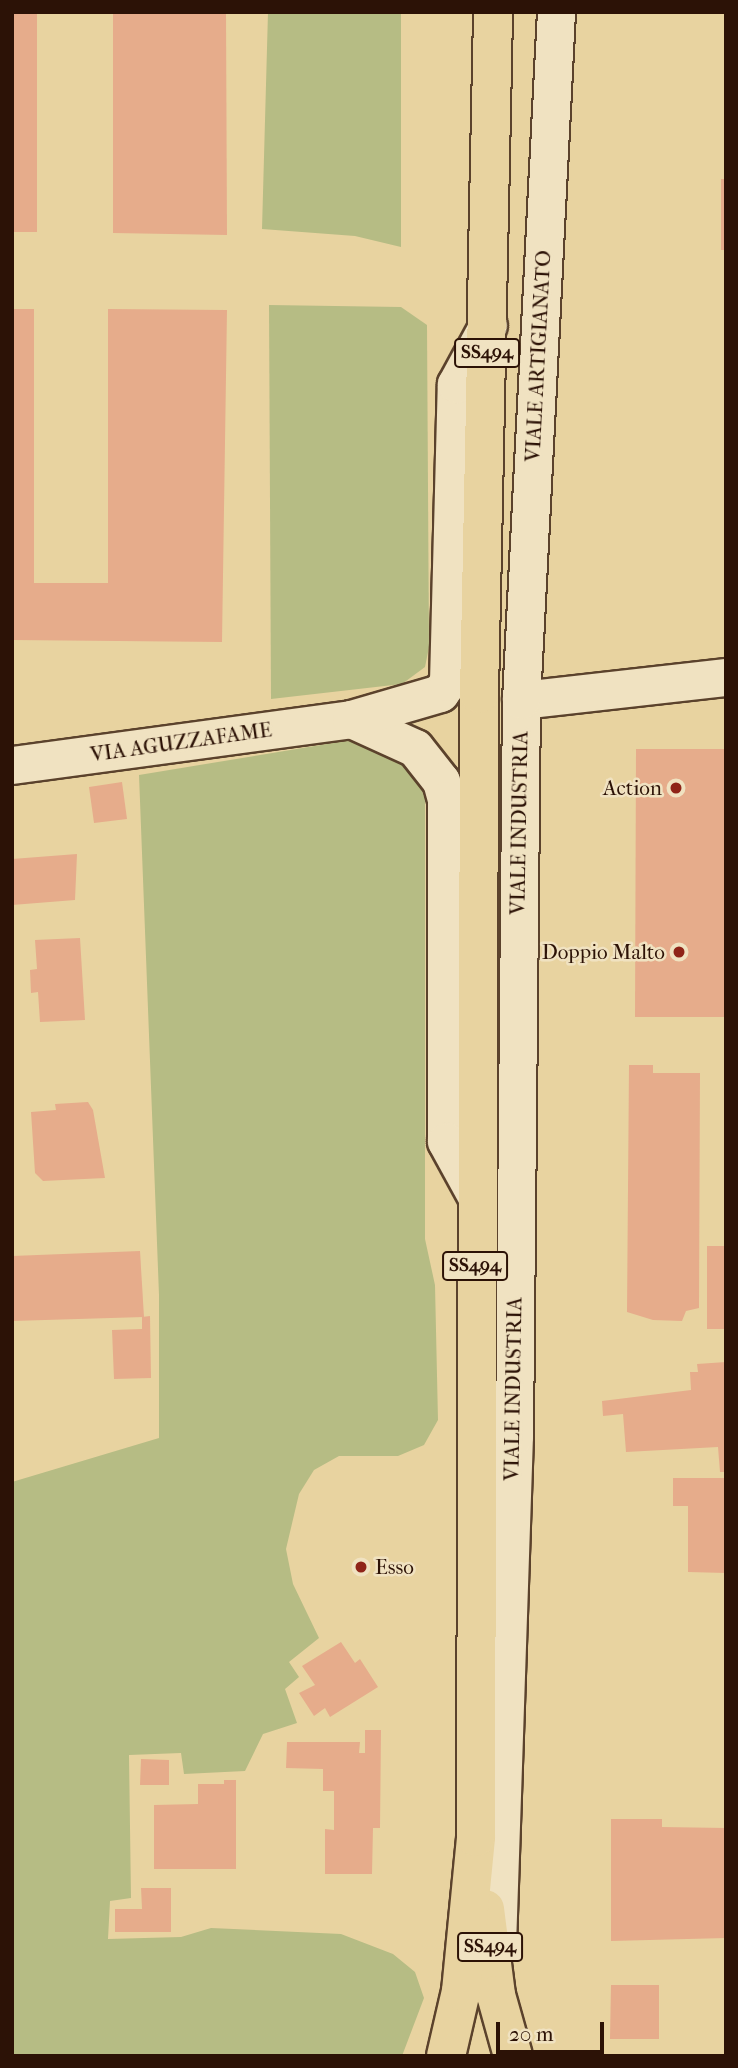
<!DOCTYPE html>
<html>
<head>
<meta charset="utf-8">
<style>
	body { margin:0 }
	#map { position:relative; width:738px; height:2068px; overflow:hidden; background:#e8d3a0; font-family:"IM FELL French Canon",serif }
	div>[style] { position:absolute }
	.green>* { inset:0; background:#b6bc84 }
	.building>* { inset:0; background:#e6ac8b }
	.roads { filter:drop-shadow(2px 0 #5b422c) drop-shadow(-2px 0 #5b422c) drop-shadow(0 2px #5b422c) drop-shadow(0 -2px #5b422c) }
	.minor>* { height:37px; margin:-18.5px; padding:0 18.5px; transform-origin:18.5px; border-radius:18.5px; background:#f0e2c1 }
	.primary>* { height:38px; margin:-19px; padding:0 19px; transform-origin:19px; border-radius:19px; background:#e8d3a0 }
	.dots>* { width:19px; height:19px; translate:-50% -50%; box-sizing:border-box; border:4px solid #f0e2c1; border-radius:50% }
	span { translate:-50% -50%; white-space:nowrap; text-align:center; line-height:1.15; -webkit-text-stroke:5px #f0e2c1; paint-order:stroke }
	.shield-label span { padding:2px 5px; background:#f0e2c1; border:2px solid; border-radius:5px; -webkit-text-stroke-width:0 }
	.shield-label { font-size:19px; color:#2c1206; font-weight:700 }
	.street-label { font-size:21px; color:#2c1206 }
	.poi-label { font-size:21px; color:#2c1206 }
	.right { translate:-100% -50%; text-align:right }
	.left { translate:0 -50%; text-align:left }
	.frame { position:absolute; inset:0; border:14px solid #2c1206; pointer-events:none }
	.scale { position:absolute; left:496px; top:2022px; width:108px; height:32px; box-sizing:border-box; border:4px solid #2c1206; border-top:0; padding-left:9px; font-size:21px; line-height:24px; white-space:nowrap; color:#2c1206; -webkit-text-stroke:5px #f0e2c1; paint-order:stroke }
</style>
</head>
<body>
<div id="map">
	<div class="green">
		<i style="clip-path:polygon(268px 12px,401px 12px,401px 247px,355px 236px,262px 229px)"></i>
		<i style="clip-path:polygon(269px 305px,401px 307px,427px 325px,429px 647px,425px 667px,402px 684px,271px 699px)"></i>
		<i style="clip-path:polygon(345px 741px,366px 742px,393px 753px,415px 770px,425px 799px,425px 1239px,435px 1285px,438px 1420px,424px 1445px,398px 1456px,339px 1456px,314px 1470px,299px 1494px,286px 1549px,293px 1584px,319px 1638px,289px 1662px,299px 1677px,285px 1689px,297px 1723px,263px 1734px,245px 1771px,184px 1774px,181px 1753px,129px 1755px,131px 1898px,110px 1901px,108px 1939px,181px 1937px,211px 1928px,341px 1934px,393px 1954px,415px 1972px,424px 1998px,402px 2056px,12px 2056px,12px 1482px,159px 1438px,159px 1295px,139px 775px)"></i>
	</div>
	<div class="building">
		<i style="clip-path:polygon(12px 12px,37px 12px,37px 232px,12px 232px)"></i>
		<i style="clip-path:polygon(113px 12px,226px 12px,227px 235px,113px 233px)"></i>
		<i style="clip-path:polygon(721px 179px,726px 179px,726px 250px,721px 250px)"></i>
		<i style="clip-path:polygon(12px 309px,34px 309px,34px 583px,108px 583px,108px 309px,227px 310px,222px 642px,12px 640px)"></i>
		<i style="clip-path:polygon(636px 749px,726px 749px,726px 1017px,635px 1017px)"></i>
		<i style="clip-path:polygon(122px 782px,127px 819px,94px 823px,89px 787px)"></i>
		<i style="clip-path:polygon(77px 854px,75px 900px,12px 905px,12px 859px)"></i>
		<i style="clip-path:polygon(80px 938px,85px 1020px,40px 1022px,38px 992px,31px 993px,30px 970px,37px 969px,35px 940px)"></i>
		<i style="clip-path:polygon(629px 1065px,653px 1065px,653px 1073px,700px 1073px,699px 1308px,686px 1311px,682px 1321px,653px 1320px,627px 1312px)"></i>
		<i style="clip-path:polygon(88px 1102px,93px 1110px,105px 1178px,43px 1181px,35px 1173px,31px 1112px,56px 1110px,55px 1104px)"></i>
		<i style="clip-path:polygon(707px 1246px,726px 1246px,726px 1329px,707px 1329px)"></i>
		<i style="clip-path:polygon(140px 1251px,144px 1317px,12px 1321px,12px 1256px)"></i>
		<i style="clip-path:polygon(150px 1316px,151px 1378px,114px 1379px,112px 1330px,142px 1329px,142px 1317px)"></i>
		<i style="clip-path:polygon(726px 1362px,726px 1472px,720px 1472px,718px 1447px,626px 1452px,623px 1414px,603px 1416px,602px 1401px,691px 1390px,690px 1372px,698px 1372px,697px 1364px)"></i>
		<i style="clip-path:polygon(673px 1478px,726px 1478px,726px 1573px,688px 1572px,688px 1506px,673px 1506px)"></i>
		<i style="clip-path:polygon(341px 1642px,355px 1663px,360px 1659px,378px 1687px,330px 1717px,325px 1708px,314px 1716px,299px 1693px,315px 1685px,302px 1666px)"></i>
		<i style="clip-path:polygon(365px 1730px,381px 1730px,380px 1828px,373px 1828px,372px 1874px,325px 1874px,325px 1829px,334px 1830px,334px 1791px,323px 1791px,323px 1769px,286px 1768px,287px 1742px,360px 1742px,359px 1753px,365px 1753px)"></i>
		<i style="clip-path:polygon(141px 1759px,169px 1760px,169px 1785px,140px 1785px)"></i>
		<i style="clip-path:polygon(224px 1780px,236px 1780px,236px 1869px,154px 1869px,154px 1805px,198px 1804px,198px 1784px,224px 1784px)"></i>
		<i style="clip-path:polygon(611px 1819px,662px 1819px,662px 1827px,726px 1828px,726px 1938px,611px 1941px)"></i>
		<i style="clip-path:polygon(141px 1888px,171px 1888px,171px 1932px,115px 1932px,115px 1909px,142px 1909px)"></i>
		<i style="clip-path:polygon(611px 1985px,659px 1985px,659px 2039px,610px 2039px)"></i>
	</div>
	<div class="roads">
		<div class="minor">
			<i style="left:521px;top:700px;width:206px;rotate:-6.4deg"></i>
			<i style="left:351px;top:719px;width:70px;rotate:24.4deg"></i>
			<i style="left:415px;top:748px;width:42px;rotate:51.8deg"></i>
			<i style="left:441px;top:781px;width:20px;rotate:75deg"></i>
			<i style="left:446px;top:800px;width:341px;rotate:90deg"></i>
			<i style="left:446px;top:1141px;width:60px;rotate:61.3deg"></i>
			<i style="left:12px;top:765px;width:342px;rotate:-7.7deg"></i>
			<i style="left:351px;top:719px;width:93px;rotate:-16.3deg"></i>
			<i style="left:440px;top:693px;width:14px;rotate:-54deg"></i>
			<i style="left:448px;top:682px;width:298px;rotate:-88.5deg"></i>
			<i style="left:456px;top:384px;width:67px;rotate:-61.5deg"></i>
			<i style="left:497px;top:1945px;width:509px;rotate:-88.09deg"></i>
			<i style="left:514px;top:1436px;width:736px;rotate:-89.46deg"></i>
			<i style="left:521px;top:700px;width:689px;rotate:-87.09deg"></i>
		</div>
		<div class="primary">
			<i style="left:485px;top:1909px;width:87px;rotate:82.7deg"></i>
			<i style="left:496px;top:1995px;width:63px;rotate:74.4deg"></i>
			<i style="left:446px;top:2056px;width:67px;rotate:-77deg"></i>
			<i style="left:461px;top:1991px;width:155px;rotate:-84.4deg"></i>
			<i style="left:476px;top:1837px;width:1143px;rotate:-89.85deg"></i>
			<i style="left:479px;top:694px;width:682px;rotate:-88.82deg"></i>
		</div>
	</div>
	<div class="dots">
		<i style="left:676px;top:788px;background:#8f2418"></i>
		<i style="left:679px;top:952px;background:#8f2418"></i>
		<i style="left:361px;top:1567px;background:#8f2418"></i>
	</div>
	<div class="shield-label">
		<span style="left:487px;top:353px">SS494</span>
		<span style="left:475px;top:1266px">SS494</span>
		<span style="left:490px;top:1947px">SS494</span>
	</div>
	<div class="street-label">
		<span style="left:538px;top:356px;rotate:-87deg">VIALE ARTIGIANATO</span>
		<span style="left:181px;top:742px;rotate:-8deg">VIA AGUZZAFAME</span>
		<span style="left:519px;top:823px;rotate:-89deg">VIALE INDUSTRIA</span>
		<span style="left:513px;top:1389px;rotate:-89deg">VIALE INDUSTRIA</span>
	</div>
	<div class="poi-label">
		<span class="right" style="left:662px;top:788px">Action</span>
		<span class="right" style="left:665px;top:952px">Doppio Malto</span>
		<span class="left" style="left:375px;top:1567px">Esso</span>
	</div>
	<div class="frame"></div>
	<div class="scale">20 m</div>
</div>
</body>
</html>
